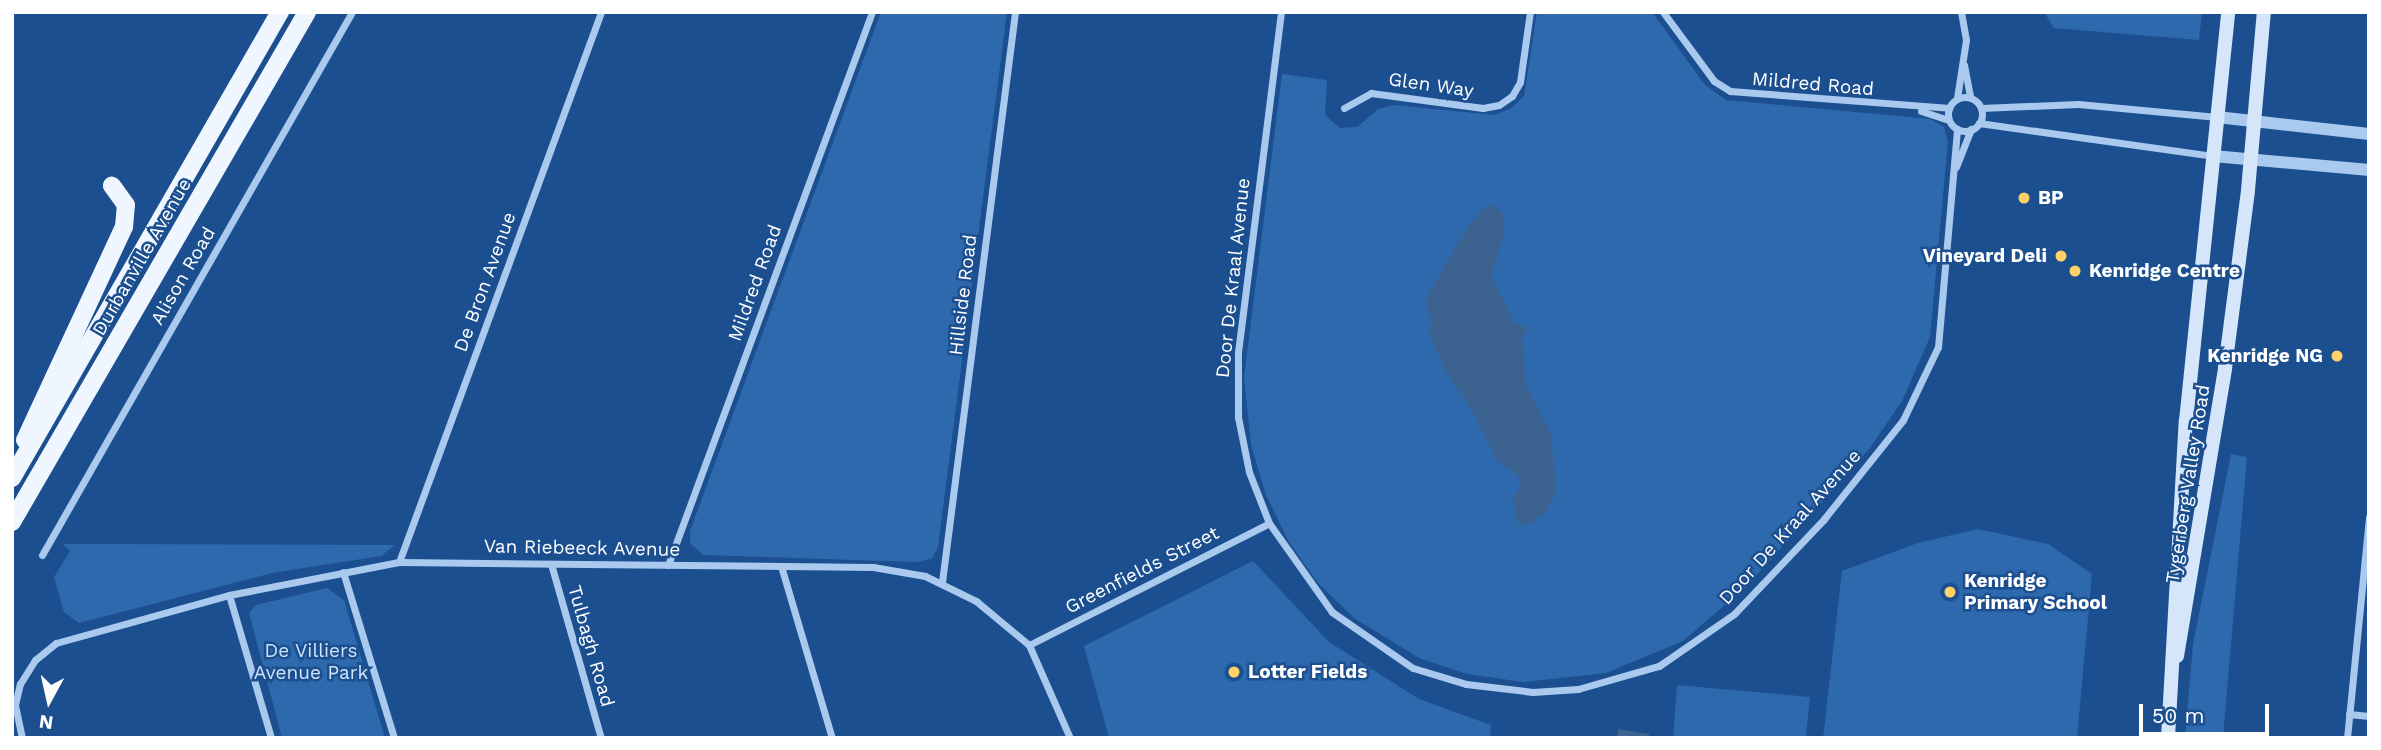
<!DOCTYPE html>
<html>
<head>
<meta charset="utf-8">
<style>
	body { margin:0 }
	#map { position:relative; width:2381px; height:750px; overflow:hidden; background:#1b4f8f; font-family:"Work Sans",sans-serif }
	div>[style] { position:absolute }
	.green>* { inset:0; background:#2e69ad }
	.water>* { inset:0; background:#3c6290 }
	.minor>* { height:7px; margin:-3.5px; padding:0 3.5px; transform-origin:3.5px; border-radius:3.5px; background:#a9c9ee }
	.minor>.ring { margin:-3.5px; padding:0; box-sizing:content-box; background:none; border:7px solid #a9c9ee; border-radius:50% }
	.tertiary>* { height:12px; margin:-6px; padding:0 6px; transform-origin:6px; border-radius:6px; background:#a9c9ee }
	.secondary>* { height:14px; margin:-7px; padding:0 7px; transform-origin:7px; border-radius:7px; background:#d6e6fa }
	.primary>* { height:18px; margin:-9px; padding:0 9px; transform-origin:9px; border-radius:9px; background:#f0f6ff }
	.dots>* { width:19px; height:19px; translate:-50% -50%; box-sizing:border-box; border:4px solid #1b4f8f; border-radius:50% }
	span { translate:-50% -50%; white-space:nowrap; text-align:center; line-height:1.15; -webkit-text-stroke:5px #1b4f8f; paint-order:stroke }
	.street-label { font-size:19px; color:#fff }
	.poi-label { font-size:19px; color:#fff; font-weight:700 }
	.left { translate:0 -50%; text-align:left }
	.right { translate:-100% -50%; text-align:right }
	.park-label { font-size:19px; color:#cfe3fa }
	.frame { position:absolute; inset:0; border:14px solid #fff; pointer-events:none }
	.north { position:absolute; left:14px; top:666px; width:70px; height:70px; -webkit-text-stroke:5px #1b4f8f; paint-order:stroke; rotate:188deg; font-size:19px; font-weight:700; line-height:28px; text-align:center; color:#fff }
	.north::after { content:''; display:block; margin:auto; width:24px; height:32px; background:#fff; clip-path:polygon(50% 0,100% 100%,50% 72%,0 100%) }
	.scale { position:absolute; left:2139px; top:704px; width:130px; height:32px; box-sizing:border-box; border:4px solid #fff; border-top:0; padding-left:9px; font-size:21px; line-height:24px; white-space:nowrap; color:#fff; -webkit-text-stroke:5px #1b4f8f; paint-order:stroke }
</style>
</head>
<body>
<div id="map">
	<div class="green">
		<i style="clip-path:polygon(881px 12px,1007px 12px,938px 547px,932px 558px,919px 562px,703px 555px,690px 543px,690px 531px)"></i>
		<i style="clip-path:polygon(1537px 12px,1652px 12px,1705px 85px,1726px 100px,1930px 119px,1944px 127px,1948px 142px,1930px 337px,1902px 401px,1870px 448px,1747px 586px,1683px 641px,1606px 673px,1523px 682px,1467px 674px,1419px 658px,1354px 618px,1318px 583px,1289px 542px,1266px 495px,1251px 445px,1244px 377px,1282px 74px,1327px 80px,1325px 115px,1340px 128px,1357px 127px,1378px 109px,1394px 105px,1494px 115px,1510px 109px,1524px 96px)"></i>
		<i style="clip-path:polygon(2044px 12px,2202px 12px,2199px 40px,2054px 28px)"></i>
		<i style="clip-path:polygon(2231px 454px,2247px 457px,2223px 738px,2185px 738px,2193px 644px)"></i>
		<i style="clip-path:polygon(1978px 529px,2048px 544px,2092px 574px,2077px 738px,1823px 738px,1842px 571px,1918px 543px)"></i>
		<i style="clip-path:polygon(63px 544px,395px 545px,381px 556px,272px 573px,79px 623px,64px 612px,54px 577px,70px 551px)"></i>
		<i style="clip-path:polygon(1253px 561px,1329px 642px,1419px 699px,1491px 725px,1490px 738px,1109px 738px,1084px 646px)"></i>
		<i style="clip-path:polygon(327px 588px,344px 600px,385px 738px,282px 738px,249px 613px,256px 605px)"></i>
		<i style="clip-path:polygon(1677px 685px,1810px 697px,1806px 738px,1673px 738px)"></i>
	</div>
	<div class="water">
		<i style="clip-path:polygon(1494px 205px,1503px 215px,1504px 234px,1491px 276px,1515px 324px,1528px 328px,1522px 338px,1526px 386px,1551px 434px,1556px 491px,1546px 511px,1532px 523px,1517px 524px,1513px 497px,1521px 486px,1518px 475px,1497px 460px,1469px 405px,1445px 371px,1430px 336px,1431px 319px,1425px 300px,1467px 228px,1485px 208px)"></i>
		<i style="clip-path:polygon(1618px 729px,1649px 734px,1649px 738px,1617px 738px)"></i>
	</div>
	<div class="minor">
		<i style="left:1281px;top:12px;width:344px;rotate:97.2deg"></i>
		<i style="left:1238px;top:353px;width:64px;rotate:90deg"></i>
		<i style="left:1238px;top:417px;width:56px;rotate:78.7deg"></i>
		<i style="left:1249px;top:472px;width:55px;rotate:68.6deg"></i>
		<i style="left:1269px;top:523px;width:109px;rotate:54.7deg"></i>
		<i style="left:1332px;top:612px;width:98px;rotate:34.7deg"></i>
		<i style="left:1413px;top:668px;width:55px;rotate:16.8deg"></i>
		<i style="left:1466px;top:684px;width:67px;rotate:6.8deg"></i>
		<i style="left:1533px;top:692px;width:45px;rotate:-3.8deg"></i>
		<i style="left:1578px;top:689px;width:84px;rotate:-15.9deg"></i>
		<i style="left:1659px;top:666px;width:91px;rotate:-34.7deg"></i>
		<i style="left:1734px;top:614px;width:131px;rotate:-46.5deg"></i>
		<i style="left:1824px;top:519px;width:127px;rotate:-51.4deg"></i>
		<i style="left:1903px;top:420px;width:81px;rotate:-64.4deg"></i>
		<i style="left:1938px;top:347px;width:219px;rotate:-85deg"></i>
		<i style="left:1663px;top:12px;width:86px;rotate:53.5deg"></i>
		<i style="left:1714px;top:81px;width:19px;rotate:32deg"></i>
		<i style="left:1730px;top:91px;width:220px;rotate:4.4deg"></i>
		<i style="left:1964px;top:65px;width:33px;rotate:79deg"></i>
		<i class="ring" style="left:1948px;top:97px;width:27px;height:27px"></i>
		<i style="left:1957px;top:98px;width:59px;rotate:-81.2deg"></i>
		<i style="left:1966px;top:40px;width:28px;rotate:-100deg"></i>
		<i style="left:1344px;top:108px;width:31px;rotate:-29deg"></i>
		<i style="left:1371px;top:93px;width:113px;rotate:7.6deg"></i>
		<i style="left:1483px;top:108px;width:16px;rotate:-11deg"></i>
		<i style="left:1499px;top:105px;width:16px;rotate:-35deg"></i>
		<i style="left:1512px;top:96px;width:16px;rotate:-60deg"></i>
		<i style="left:1520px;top:82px;width:71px;rotate:-81.9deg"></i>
		<i style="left:1981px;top:108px;width:97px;rotate:-2.4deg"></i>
		<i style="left:2078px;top:104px;width:140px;rotate:5.3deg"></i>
		<i style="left:1921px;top:111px;width:29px;rotate:18deg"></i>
		<i style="left:1979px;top:123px;width:236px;rotate:8deg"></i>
		<i style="left:1956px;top:167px;width:41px;rotate:-68.5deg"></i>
		<i style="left:42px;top:555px;width:625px;rotate:-60.28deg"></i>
		<i style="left:399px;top:562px;width:586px;rotate:-69.83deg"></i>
		<i style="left:551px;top:564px;width:181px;rotate:74deg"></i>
		<i style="left:668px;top:565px;width:589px;rotate:-69.75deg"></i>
		<i style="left:781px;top:566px;width:179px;rotate:73.5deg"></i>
		<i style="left:343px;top:572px;width:174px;rotate:72.9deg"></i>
		<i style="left:942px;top:582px;width:575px;rotate:-82.7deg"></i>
		<i style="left:229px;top:595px;width:149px;rotate:73.6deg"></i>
		<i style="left:1029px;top:645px;width:269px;rotate:-26.9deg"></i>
		<i style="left:2349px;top:714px;width:20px;rotate:6deg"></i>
		<i style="left:22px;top:738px;width:34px;rotate:-102deg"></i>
		<i style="left:15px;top:705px;width:22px;rotate:-77deg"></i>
		<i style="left:20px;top:684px;width:28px;rotate:-58deg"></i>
		<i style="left:35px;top:660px;width:27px;rotate:-39deg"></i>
		<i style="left:56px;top:643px;width:180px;rotate:-15.5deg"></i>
		<i style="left:229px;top:595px;width:173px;rotate:-11deg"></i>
		<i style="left:399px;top:562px;width:474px;rotate:0.6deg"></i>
		<i style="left:873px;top:567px;width:53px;rotate:9.8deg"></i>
		<i style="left:925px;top:576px;width:57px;rotate:26.1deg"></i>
		<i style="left:976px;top:601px;width:69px;rotate:39.7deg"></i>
		<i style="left:1029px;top:645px;width:102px;rotate:66.2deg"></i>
		<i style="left:2347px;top:738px;width:222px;rotate:-84.3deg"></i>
	</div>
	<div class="tertiary">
		<i style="left:2217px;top:117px;width:153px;rotate:6.4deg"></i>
		<i style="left:2213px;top:156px;width:157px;rotate:5.1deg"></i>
	</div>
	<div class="secondary">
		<i style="left:2177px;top:656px;width:292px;rotate:-80.5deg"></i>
		<i style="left:2225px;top:368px;width:179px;rotate:-82.6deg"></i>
		<i style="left:2248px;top:190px;width:179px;rotate:-84.9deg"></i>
		<i style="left:2168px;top:738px;width:318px;rotate:-86.8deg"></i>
		<i style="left:2186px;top:421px;width:411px;rotate:-84.1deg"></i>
	</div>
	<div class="primary">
		<i style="left:25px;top:440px;width:235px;rotate:-65.1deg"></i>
		<i style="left:124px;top:227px;width:22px;rotate:-85deg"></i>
		<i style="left:126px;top:205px;width:24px;rotate:-126deg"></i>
		<i style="left:12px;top:478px;width:538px;rotate:-60.1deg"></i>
		<i style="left:12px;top:522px;width:589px;rotate:-59.95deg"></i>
	</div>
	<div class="dots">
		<i style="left:2024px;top:198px;background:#ffd166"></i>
		<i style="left:2061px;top:256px;background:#ffd166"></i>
		<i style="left:2075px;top:271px;background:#ffd166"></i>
		<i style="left:2337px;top:356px;background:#ffd166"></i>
		<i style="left:1950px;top:592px;background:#ffd166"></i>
		<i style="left:1234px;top:672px;background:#ffd166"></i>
	</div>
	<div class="street-label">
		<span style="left:1813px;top:84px;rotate:5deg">Mildred Road</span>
		<span style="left:1431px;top:85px;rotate:8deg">Glen Way</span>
		<span style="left:142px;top:257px;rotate:-60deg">Durbanville Avenue</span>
		<span style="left:183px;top:276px;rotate:-60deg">Alison Road</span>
		<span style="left:1233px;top:278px;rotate:-84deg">Door De Kraal Avenue</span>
		<span style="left:485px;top:282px;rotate:-70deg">De Bron Avenue</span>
		<span style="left:755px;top:283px;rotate:-70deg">Mildred Road</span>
		<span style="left:963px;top:295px;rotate:-83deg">Hillside Road</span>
		<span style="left:2188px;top:484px;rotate:-81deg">Tygerberg Valley Road</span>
		<span style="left:1790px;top:527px;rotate:-48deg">Door De Kraal Avenue</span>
		<span style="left:582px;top:548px;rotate:1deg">Van Riebeeck Avenue</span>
		<span style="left:1142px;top:570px;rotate:-27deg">Greenfields Street</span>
		<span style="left:591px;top:646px;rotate:74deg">Tulbagh Road</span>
	</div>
	<div class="poi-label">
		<span class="left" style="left:2038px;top:198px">BP</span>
		<span class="right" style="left:2047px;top:256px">Vineyard Deli</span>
		<span class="left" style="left:2089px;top:271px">Kenridge Centre</span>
		<span class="right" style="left:2323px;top:356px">Kenridge NG</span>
		<span class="left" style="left:1964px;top:592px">Kenridge<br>Primary School</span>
		<span class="left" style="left:1248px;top:672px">Lotter Fields</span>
	</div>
	<div class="park-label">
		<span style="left:311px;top:662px">De Villiers<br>Avenue Park</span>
	</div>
	<div class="frame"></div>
	<div class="north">N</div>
	<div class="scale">50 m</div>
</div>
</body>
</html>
